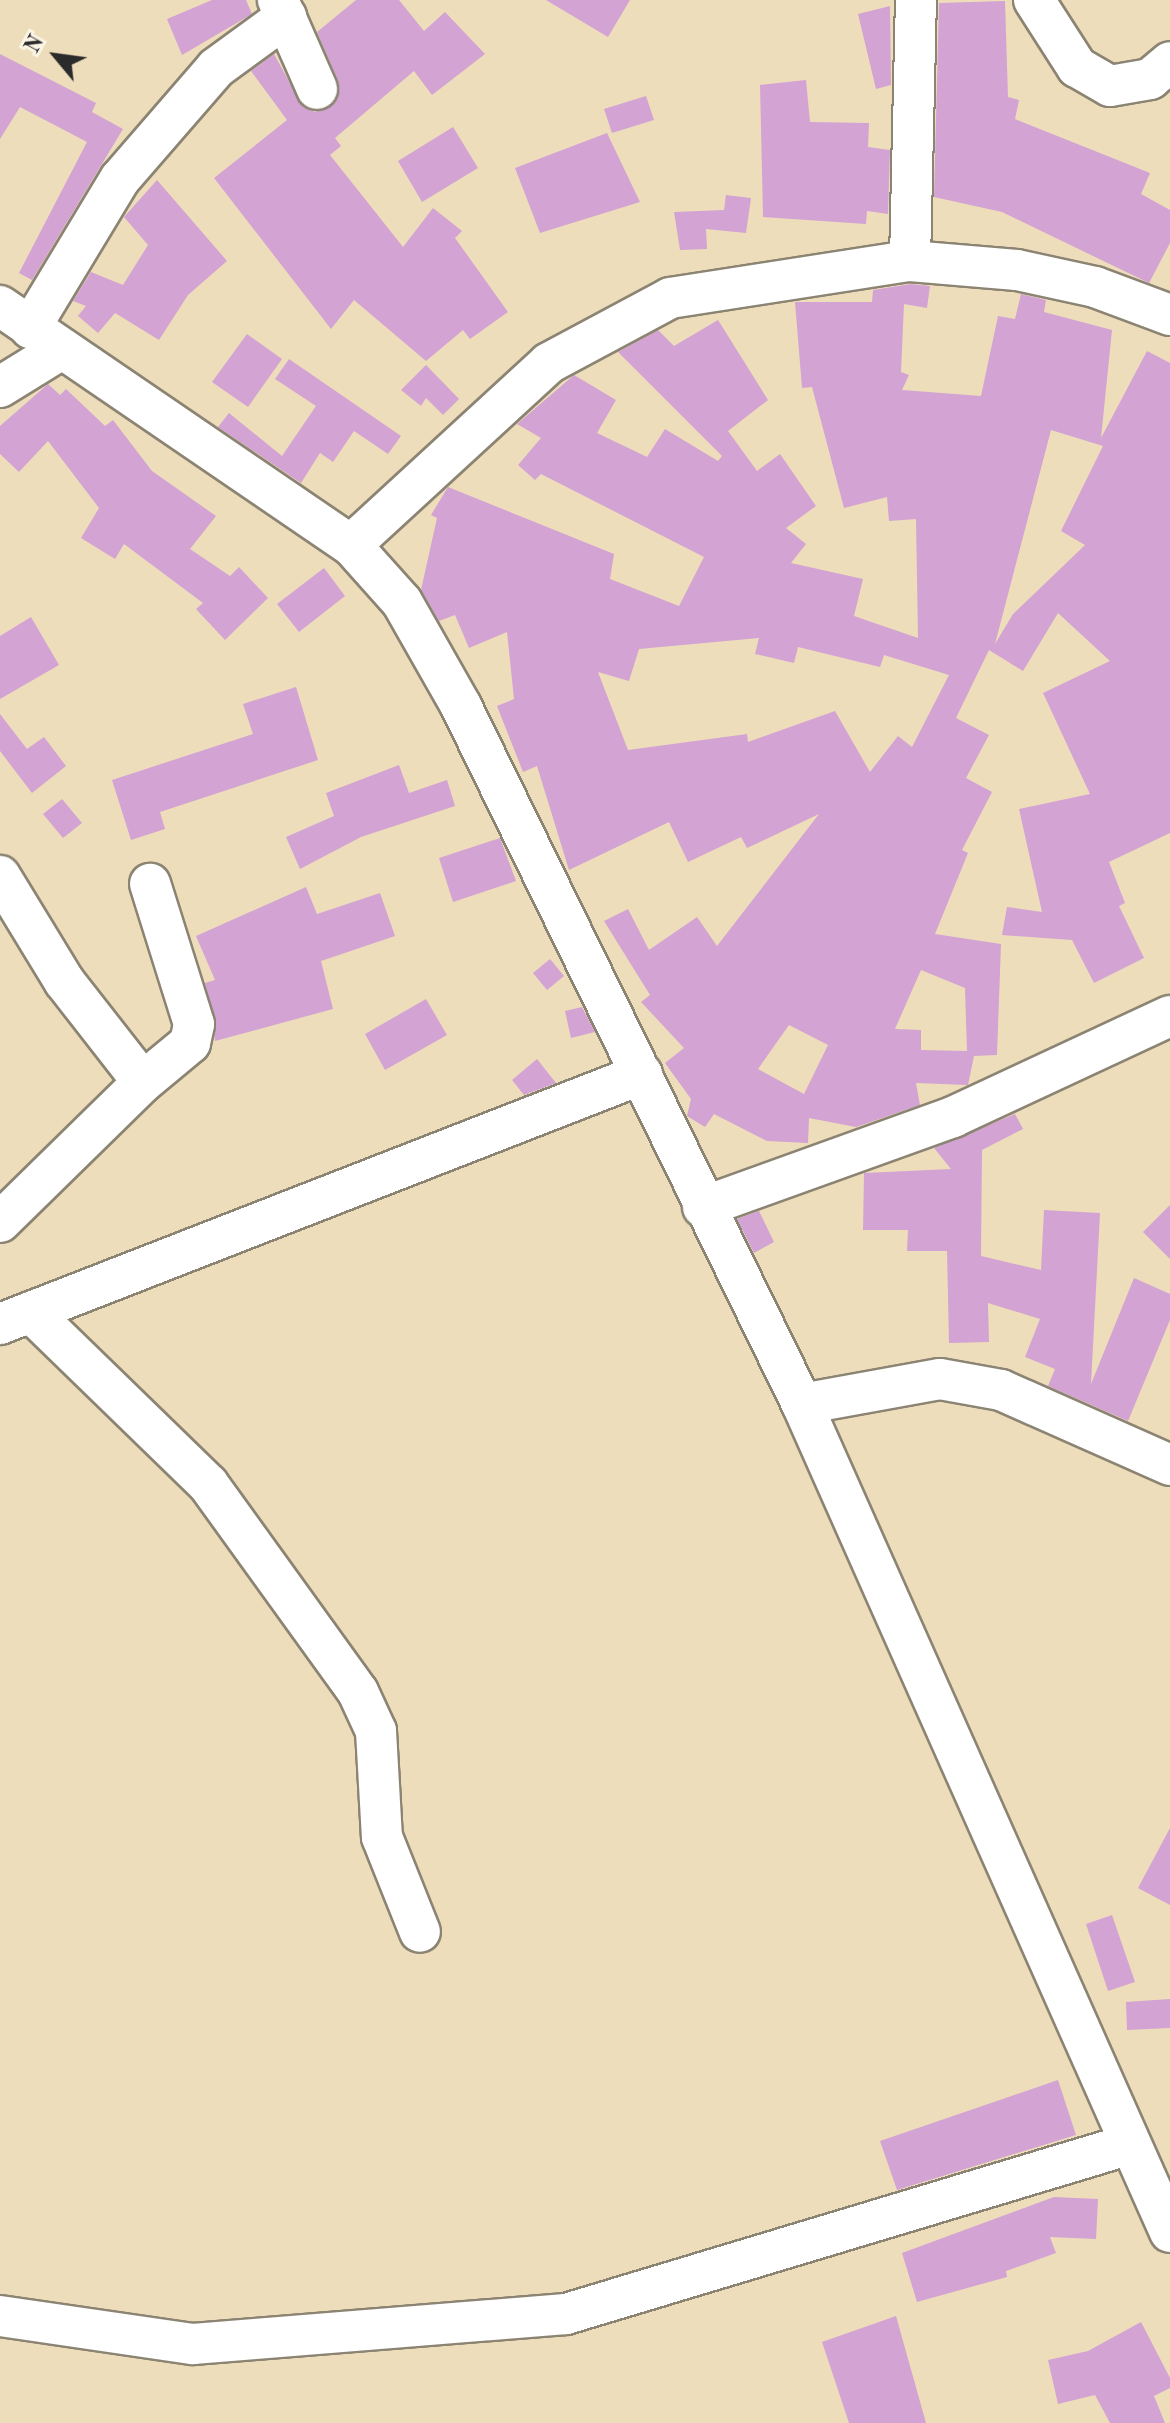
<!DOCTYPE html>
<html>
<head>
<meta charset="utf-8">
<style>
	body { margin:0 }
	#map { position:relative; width:1170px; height:2423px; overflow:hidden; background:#edb; font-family:"Old Standard TT",serif }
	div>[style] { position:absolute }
	.building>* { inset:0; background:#d2a3d3 }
	.roads { filter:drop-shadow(2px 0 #8c8473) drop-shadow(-2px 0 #8c8473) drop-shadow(0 2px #8c8473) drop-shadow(0 -2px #8c8473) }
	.minor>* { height:40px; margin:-20px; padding:0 20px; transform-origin:20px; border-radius:20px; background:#fff }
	span { translate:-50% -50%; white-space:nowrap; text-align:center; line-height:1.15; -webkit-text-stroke:7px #fcf5e5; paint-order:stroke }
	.north { position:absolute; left:16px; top:16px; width:80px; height:80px; -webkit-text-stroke:6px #fcf5e5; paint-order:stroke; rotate:299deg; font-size:22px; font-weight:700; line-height:32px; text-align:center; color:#2b2b2b }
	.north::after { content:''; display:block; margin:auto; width:28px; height:36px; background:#2b2b2b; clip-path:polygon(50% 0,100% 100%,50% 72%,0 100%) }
</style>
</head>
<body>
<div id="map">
	<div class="building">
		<i style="clip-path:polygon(212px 0,246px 0,252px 14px,182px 55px,167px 19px)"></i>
		<i style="clip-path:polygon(356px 0,399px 0,424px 31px,445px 12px,485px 54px,432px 95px,414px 71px,335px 138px,341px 146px,330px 155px,403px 247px,433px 208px,462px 231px,455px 238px,508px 312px,470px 339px,463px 330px,426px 361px,354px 300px,331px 329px,214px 178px,287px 120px,251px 71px,274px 54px,303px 107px,315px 112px,335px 103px,338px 81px,317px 32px)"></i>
		<i style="clip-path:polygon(546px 0,630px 0,608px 37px)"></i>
		<i style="clip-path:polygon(1005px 1px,1008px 97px,1019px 100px,1015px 119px,1150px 173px,1141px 194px,1170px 210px,1170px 243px,1149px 283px,1002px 212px,934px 197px,939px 3px)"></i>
		<i style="clip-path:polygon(890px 6px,891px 85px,876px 89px,858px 14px)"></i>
		<i style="clip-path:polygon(0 54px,96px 103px,92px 112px,123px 129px,32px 280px,19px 273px,87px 142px,20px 107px,0 139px)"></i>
		<i style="clip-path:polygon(806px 80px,810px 122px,869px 123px,868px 147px,890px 150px,888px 214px,867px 211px,866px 224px,763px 217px,760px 85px)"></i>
		<i style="clip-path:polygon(646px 96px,654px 120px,612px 133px,604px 109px)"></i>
		<i style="clip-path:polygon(453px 127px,478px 168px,422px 202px,398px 161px)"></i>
		<i style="clip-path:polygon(607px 133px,640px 202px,540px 233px,515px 168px)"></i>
		<i style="clip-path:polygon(157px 180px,227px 261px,188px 295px,159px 340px,115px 313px,98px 333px,78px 316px,86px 306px,73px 301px,91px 272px,123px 285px,148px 245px,124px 217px)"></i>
		<i style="clip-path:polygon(726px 195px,751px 198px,746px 233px,706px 229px,707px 249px,680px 250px,674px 212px,724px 210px)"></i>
		<i style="clip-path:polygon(evenodd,911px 284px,930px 286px,927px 308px,904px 304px,901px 372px,909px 375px,902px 390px,981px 396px,998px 316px,1015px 319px,1021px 294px,1046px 300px,1044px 312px,1112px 330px,1101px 438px,1147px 351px,1170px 363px,1170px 833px,1109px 862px,1125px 903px,1119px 906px,1144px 958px,1094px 983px,1072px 940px,1002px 935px,1007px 907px,1042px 912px,1019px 809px,1090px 794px,1043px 693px,1110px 661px,1058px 613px,1023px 671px,989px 650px,956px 718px,989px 735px,966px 778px,992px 792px,962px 850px,968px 853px,935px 934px,1001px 944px,997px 1055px,974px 1056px,968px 1085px,916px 1083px,920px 1105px,856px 1127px,809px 1118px,808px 1143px,767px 1141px,714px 1114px,705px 1127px,687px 1116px,691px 1099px,665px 1063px,684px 1048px,641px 1002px,650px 995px,604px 921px,628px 909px,649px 950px,697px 917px,717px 946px,819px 814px,747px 848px,741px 837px,688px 862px,669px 822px,569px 870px,537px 766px,523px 772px,497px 706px,514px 699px,507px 632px,469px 648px,455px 615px,439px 621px,421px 590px,437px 518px,431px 515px,448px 487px,614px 554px,610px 579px,679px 606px,704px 557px,541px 474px,535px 480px,518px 465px,541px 438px,517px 424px,574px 375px,616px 400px,597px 433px,647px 457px,665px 429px,718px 461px,722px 456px,618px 352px,658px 330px,674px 346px,718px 320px,768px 400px,728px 431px,757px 471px,780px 454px,816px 506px,786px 528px,806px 544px,791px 563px,863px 579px,854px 616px,918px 638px,916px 519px,889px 521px,887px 497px,844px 508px,812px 387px,802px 388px,795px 302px,872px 302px,873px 290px,911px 284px,1051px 430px,1103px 446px,1061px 531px,1085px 545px,1013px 614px,995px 644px,1051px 430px,911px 284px,759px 638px,755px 654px,794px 663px,798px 647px,880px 667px,884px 655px,949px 675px,912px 747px,898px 736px,870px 772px,835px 711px,748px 742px,747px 734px,628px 750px,598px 672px,629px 681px,639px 649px,759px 638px,911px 284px,921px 970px,965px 988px,967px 1051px,921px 1050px,921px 1030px,895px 1029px,921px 970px,911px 284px,789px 1025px,828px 1045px,804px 1094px,758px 1069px,789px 1025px)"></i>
		<i style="clip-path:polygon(247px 334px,282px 359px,248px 407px,212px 382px)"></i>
		<i style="clip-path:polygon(289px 359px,401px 436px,388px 454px,354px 431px,333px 462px,320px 453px,301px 483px,218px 427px,229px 413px,282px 456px,316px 406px,275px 379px)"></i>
		<i style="clip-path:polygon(426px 365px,459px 399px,443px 415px,426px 398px,421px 406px,401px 390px)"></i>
		<i style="clip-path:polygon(48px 384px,60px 395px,66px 389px,105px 426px,113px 420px,152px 471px,216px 516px,190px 549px,230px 576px,239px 567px,268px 598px,225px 640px,196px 609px,203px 603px,124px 544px,115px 559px,81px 538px,99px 508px,48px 441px,19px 472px,0 454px,0 426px)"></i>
		<i style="clip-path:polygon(324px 568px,345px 596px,299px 632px,277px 604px)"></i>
		<i style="clip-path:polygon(31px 617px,59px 665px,0 699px,0 636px)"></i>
		<i style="clip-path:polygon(296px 687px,318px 760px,160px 812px,165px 829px,131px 840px,112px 780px,253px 734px,243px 704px)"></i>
		<i style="clip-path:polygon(0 714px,27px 749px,44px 737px,66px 766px,32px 793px,0 751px)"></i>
		<i style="clip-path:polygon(399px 765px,409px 793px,447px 780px,455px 806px,361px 837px,300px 869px,286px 837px,334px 816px,326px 793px)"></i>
		<i style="clip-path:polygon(62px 799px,82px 823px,63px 838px,43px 814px)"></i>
		<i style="clip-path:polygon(500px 838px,516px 881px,453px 902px,439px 858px)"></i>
		<i style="clip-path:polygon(306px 887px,317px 914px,380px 893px,395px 936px,321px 961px,333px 1009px,215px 1041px,205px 983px,215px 980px,196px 936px)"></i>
		<i style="clip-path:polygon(550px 959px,564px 976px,547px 990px,533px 973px)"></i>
		<i style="clip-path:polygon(426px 999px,447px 1035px,385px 1070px,365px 1034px)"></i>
		<i style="clip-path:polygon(582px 1007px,595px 1032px,571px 1038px,565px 1011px)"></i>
		<i style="clip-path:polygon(537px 1059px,556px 1083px,524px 1095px,512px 1080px)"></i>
		<i style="clip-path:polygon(1015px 1114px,1023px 1129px,982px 1150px,981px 1256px,1041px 1270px,1044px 1210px,1100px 1213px,1091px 1384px,1134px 1278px,1170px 1294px,1170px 1320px,1128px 1421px,1048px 1386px,1055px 1369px,1025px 1357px,1040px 1319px,988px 1303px,989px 1342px,949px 1343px,947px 1251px,907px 1251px,908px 1230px,863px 1230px,864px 1173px,951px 1169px,934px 1148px)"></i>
		<i style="clip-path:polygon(1170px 1205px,1170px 1259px,1143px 1232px)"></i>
		<i style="clip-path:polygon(759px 1211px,774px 1242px,754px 1253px,737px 1219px)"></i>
		<i style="clip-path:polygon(1170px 1828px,1170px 1905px,1138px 1888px)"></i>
		<i style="clip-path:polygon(1112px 1915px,1135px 1982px,1108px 1991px,1086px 1924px)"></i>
		<i style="clip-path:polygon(1170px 1999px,1170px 2028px,1127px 2030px,1126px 2002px)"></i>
		<i style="clip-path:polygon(1058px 2080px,1076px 2135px,897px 2190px,880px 2141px)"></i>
		<i style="clip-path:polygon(1054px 2197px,1098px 2199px,1096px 2239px,1050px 2237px,1056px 2253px,1006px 2271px,1007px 2277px,917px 2302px,902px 2253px)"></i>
		<i style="clip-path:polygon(896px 2316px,926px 2423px,849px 2423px,822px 2342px)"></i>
		<i style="clip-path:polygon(1141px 2322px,1170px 2378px,1170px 2388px,1154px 2396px,1165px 2423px,1110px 2423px,1095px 2395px,1058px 2404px,1048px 2360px,1088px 2351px)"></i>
	</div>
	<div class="roads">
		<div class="minor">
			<i style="left:278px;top:0;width:97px;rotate:66.3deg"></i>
			<i style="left:1034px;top:0;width:80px;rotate:57.3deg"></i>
			<i style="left:1077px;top:67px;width:38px;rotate:30deg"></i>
			<i style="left:1110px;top:86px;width:41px;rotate:-9.9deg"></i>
			<i style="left:1150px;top:79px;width:26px;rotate:-40deg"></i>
			<i style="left:910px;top:261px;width:261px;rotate:-88.7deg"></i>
			<i style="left:0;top:306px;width:425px;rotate:34.3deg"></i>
			<i style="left:351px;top:545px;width:76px;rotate:48.2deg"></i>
			<i style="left:402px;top:602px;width:120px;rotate:60.4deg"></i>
			<i style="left:461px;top:706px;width:777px;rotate:63.96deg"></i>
			<i style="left:802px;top:1404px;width:906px;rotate:66.04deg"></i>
			<i style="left:30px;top:328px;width:174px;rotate:-58.9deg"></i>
			<i style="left:120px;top:179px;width:147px;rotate:-49.1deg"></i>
			<i style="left:216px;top:68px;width:87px;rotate:-36.1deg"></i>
			<i style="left:0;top:387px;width:70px;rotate:-31.7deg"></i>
			<i style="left:351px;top:545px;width:269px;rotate:-42.6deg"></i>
			<i style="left:549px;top:363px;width:137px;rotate:-28.2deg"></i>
			<i style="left:670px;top:298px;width:243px;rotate:-8.8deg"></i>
			<i style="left:910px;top:261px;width:107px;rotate:4.8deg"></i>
			<i style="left:1017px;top:270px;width:80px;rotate:12.3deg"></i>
			<i style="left:1095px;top:287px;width:80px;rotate:20.5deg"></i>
			<i style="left:0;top:876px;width:123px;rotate:58.6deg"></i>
			<i style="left:64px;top:981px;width:128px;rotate:52deg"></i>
			<i style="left:143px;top:1082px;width:200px;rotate:135.6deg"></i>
			<i style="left:143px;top:1082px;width:61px;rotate:-39.7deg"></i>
			<i style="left:190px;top:1043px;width:19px;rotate:-78deg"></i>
			<i style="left:194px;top:1024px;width:147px;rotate:-107.4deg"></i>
			<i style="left:703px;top:1207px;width:266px;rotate:-19.8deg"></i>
			<i style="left:953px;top:1117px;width:239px;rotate:-25deg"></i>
			<i style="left:31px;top:1312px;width:247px;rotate:44.2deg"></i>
			<i style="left:208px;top:1484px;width:256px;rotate:54.2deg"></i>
			<i style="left:358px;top:1692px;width:43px;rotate:65.2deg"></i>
			<i style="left:376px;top:1731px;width:106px;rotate:86.8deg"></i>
			<i style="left:382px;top:1837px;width:102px;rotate:68.2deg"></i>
			<i style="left:0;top:1324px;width:689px;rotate:-21.28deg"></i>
			<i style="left:802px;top:1404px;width:140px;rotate:-10.3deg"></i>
			<i style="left:940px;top:1379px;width:62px;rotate:10.2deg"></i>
			<i style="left:1001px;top:1390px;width:185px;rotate:23.9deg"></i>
			<i style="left:0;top:2316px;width:195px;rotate:8.3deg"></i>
			<i style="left:193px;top:2344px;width:374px;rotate:-4.6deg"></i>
			<i style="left:566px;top:2314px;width:586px;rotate:-16.76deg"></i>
		</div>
	</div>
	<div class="north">N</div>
</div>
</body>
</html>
